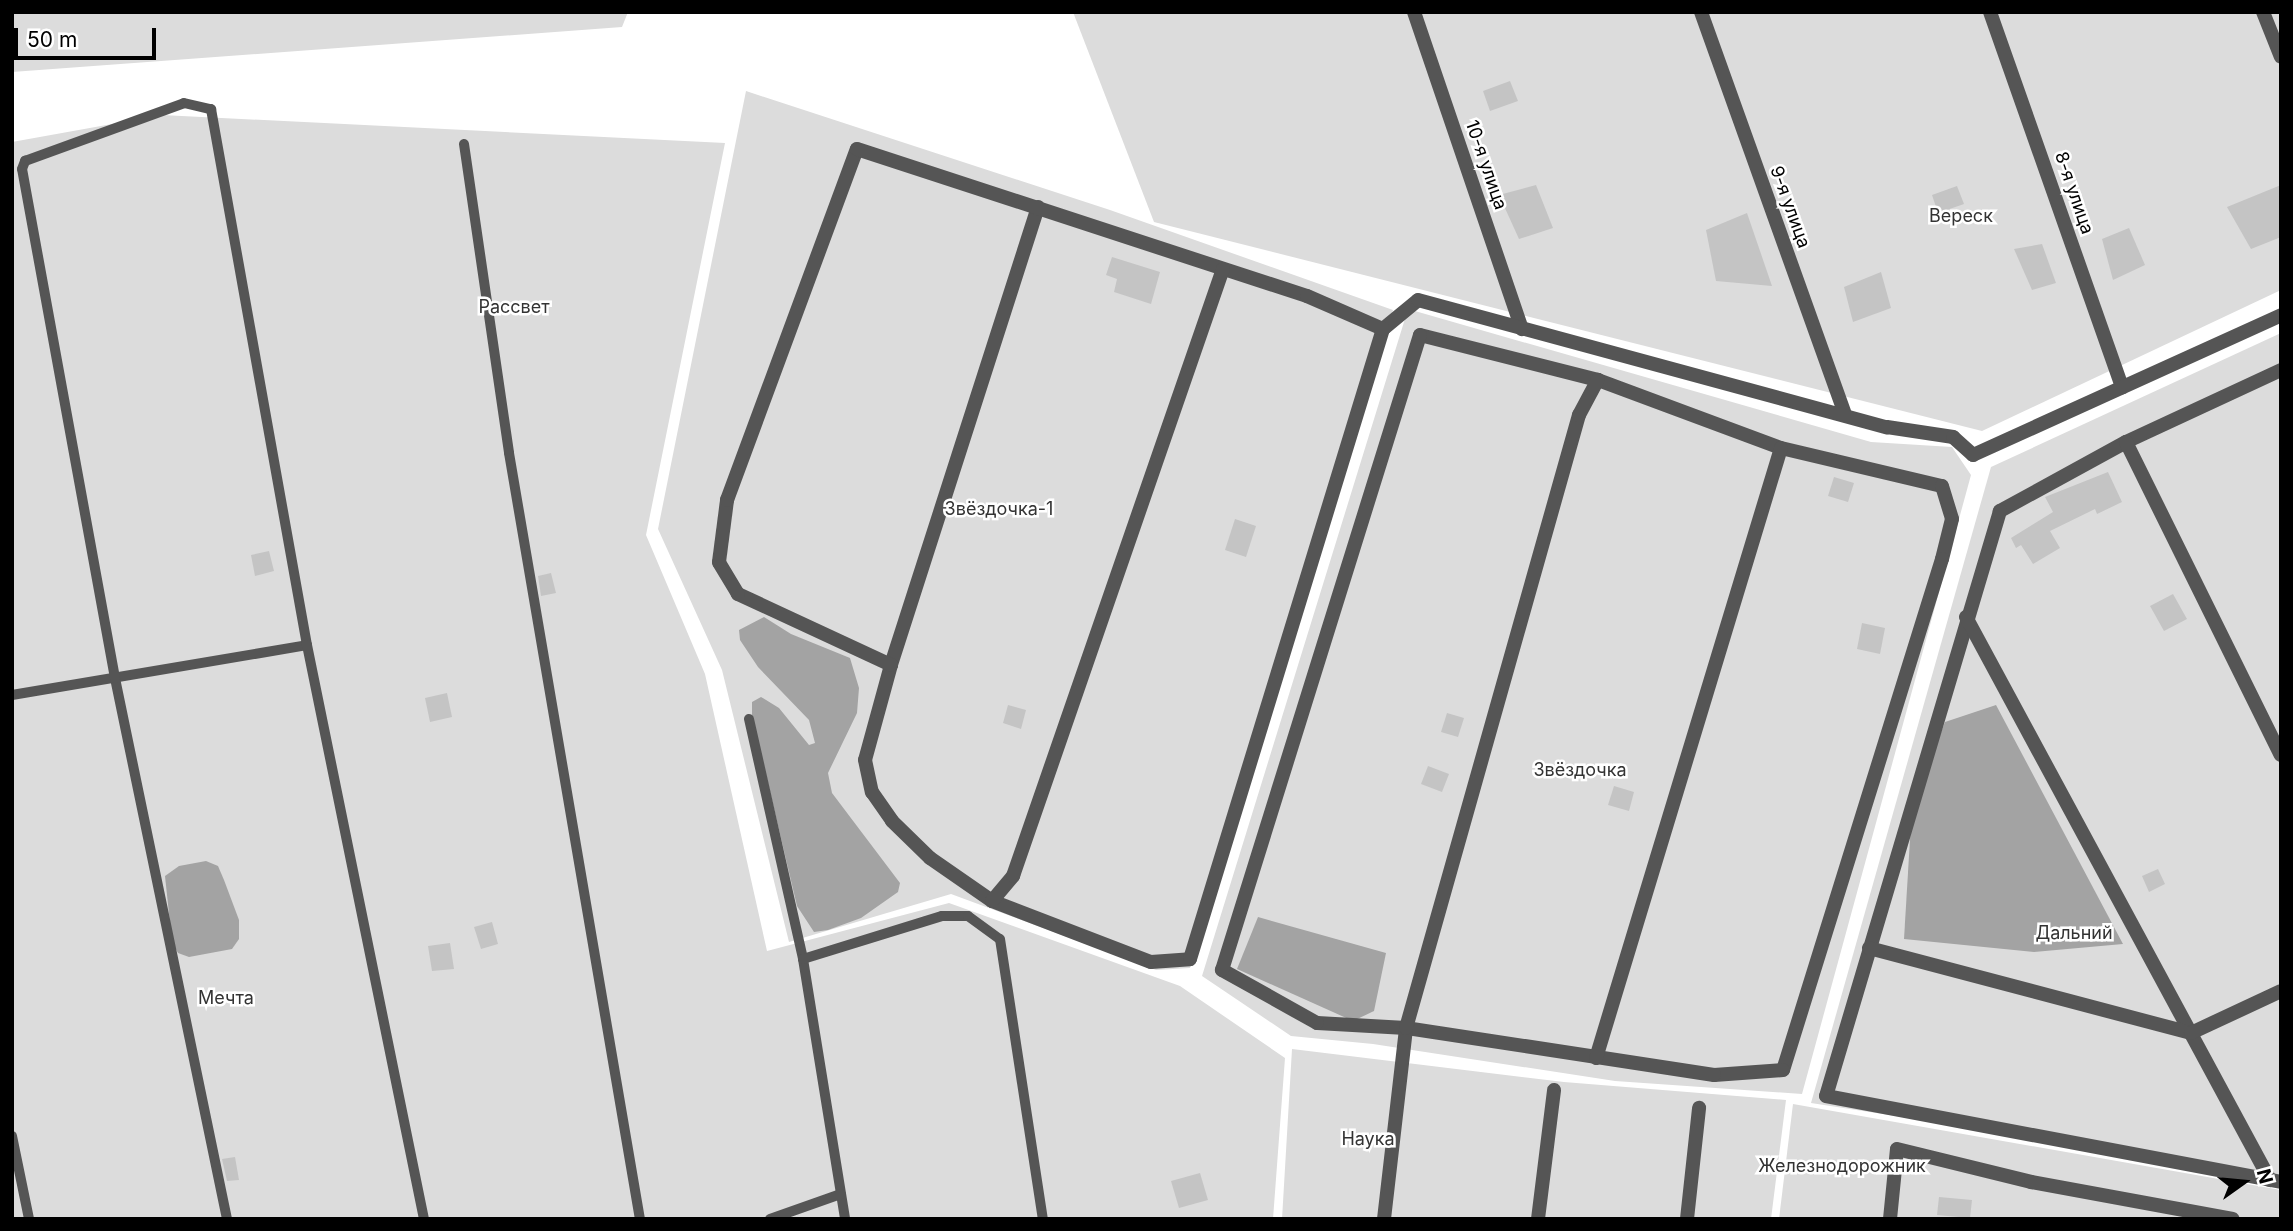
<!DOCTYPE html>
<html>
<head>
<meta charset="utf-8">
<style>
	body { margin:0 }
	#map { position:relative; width:2293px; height:1231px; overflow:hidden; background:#fff; font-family:Inter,sans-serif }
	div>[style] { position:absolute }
	.green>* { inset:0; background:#dcdcdc }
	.water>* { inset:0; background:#a3a3a3 }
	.building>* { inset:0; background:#c4c4c4 }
	.lane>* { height:10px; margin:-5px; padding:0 5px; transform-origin:5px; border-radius:5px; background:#555 }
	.street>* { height:14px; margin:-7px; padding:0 7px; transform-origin:7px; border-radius:7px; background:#555 }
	span { translate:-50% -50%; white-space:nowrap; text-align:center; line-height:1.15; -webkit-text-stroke:5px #fff; paint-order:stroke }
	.street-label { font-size:18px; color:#000 }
	.park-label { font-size:18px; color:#333 }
	.frame { position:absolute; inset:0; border:14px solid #000; pointer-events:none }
	.north { position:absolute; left:2209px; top:1147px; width:70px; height:70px; -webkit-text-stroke:5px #fff; paint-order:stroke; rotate:75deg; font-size:19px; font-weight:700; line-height:28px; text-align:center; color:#000 }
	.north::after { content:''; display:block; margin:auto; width:24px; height:32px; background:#000; clip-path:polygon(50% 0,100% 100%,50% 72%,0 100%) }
	.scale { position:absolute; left:14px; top:28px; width:142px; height:32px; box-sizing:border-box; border:4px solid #000; border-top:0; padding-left:9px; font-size:21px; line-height:24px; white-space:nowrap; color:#000; -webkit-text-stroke:5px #fff; paint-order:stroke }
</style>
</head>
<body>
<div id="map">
	<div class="green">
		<i style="clip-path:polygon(12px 12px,628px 12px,622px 27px,12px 72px)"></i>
		<i style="clip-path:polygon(1073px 12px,2281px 12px,2281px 290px,1982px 431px,1154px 222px)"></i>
		<i style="clip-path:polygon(746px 91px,1110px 210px,1393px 310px,1190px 968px,1156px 970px,951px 894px,789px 942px,722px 670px,658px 529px)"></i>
		<i style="clip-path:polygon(162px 115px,725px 143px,646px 535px,705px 674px,767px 951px,949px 903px,1180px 986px,1285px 1058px,1273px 1219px,12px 1219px,12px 142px)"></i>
		<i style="clip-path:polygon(1408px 309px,1871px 442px,1952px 447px,1971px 475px,1802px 1094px,1615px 1081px,1373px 1044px,1291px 1036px,1202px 976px)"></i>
		<i style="clip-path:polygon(2281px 333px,2281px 1175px,1811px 1103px,1991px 467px)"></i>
		<i style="clip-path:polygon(1292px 1049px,1564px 1082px,1786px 1100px,1771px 1219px,1282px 1219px)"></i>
		<i style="clip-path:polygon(1793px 1104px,2281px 1190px,2281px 1219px,1779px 1219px)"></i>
	</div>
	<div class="water">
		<i style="clip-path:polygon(764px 617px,791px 634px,850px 658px,859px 688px,857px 713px,828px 773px,832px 793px,900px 883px,898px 892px,861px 918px,828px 930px,814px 932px,797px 906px,752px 715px,752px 702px,761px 697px,779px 708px,809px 745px,815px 743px,809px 720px,758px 667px,740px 640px,739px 630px)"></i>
		<i style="clip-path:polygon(1996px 705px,2123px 944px,2034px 952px,1904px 939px,1912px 806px,1945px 722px)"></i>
		<i style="clip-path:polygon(206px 861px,218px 866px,224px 880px,239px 920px,239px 939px,232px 949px,189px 957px,178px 953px,172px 942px,165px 876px,179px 866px)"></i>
		<i style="clip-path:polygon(1258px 917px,1386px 953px,1374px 1011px,1353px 1021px,1237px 969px)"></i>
	</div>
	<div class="building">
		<i style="clip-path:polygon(1510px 81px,1518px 101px,1490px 111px,1483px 91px)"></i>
		<i style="clip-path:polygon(1536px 185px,1553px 228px,1519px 239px,1499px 195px)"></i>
		<i style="clip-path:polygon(2281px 185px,2281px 237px,2251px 249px,2227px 207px)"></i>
		<i style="clip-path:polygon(1957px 186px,1964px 204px,1938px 213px,1932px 195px)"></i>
		<i style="clip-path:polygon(1747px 213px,1772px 286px,1716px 281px,1706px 230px)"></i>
		<i style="clip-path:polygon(2129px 228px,2145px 265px,2113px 280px,2102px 239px)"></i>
		<i style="clip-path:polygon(2042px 244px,2056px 283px,2032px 290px,2014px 249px)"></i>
		<i style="clip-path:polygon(1112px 257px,1160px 272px,1151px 304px,1114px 292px,1117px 279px,1106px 275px)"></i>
		<i style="clip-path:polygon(1881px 272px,1891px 308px,1853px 322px,1844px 287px)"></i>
		<i style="clip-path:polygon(2108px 472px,2122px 502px,2097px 514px,2095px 509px,2050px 531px,2060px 548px,2033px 564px,2021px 545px,2016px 548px,2011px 538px,2053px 512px,2045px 497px)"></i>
		<i style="clip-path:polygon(1834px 477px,1854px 483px,1848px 502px,1828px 496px)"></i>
		<i style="clip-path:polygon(1235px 519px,1256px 526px,1246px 557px,1225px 550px)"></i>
		<i style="clip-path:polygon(269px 551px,274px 571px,255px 576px,251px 555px)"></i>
		<i style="clip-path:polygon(551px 573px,556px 593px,541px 596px,538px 576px)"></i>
		<i style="clip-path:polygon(2173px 594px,2187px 619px,2164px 631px,2150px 606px)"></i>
		<i style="clip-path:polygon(1862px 623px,1885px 628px,1880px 654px,1857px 649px)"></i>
		<i style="clip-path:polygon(447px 693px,452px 717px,430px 722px,425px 698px)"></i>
		<i style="clip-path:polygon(1008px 705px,1026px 710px,1021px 729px,1003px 723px)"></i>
		<i style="clip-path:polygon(1447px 713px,1464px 718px,1458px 737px,1441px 732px)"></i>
		<i style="clip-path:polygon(1428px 766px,1449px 774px,1442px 792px,1421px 784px)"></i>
		<i style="clip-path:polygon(1614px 786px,1634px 792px,1629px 811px,1608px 805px)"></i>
		<i style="clip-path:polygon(2158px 869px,2165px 884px,2149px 892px,2142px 876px)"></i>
		<i style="clip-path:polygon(492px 922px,498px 944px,481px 949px,474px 927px)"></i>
		<i style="clip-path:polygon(450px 943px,454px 969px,432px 971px,428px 946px)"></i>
		<i style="clip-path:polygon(235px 1157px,239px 1180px,227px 1181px,222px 1159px)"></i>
		<i style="clip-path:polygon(1200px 1173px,1208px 1200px,1179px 1208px,1171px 1181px)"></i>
		<i style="clip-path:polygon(1939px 1197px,1972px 1200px,1970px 1218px,1937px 1215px)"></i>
	</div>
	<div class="lane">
		<i style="left:464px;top:144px;width:312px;rotate:81.7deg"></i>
		<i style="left:509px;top:453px;width:777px;rotate:80.3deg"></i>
		<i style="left:12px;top:695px;width:299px;rotate:-9.6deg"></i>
		<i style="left:749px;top:719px;width:246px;rotate:77.3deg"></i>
		<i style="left:803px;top:959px;width:263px;rotate:80.8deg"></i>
		<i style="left:803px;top:959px;width:145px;rotate:-17.2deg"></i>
		<i style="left:942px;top:916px;width:26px"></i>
		<i style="left:968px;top:916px;width:39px;rotate:36deg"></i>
		<i style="left:1000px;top:939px;width:283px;rotate:81.3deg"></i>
		<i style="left:12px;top:1136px;width:85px;rotate:78.4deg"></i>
		<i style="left:227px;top:1219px;width:552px;rotate:-101.7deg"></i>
		<i style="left:115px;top:678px;width:517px;rotate:-100.35deg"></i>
		<i style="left:22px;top:169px;width:9px;rotate:-69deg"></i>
		<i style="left:25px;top:161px;width:169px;rotate:-20deg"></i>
		<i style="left:184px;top:103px;width:28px;rotate:13deg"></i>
		<i style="left:211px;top:109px;width:545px;rotate:79.85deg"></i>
		<i style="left:307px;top:645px;width:586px;rotate:78.48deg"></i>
		<i style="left:770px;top:1219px;width:75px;rotate:-19.4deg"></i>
	</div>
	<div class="street">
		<i style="left:1414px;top:12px;width:335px;rotate:71.2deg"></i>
		<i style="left:1701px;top:12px;width:427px;rotate:70.3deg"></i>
		<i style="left:1990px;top:12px;width:398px;rotate:70.6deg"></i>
		<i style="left:2263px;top:12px;width:48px;rotate:68.2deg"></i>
		<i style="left:1038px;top:207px;width:481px;rotate:107.8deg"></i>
		<i style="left:891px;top:665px;width:98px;rotate:105.3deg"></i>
		<i style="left:865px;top:760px;width:33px;rotate:78deg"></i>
		<i style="left:872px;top:792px;width:35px;rotate:55deg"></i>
		<i style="left:892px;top:821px;width:53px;rotate:44.2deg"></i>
		<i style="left:930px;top:858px;width:75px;rotate:34.7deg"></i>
		<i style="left:992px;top:901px;width:170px;rotate:21deg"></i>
		<i style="left:1151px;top:962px;width:39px;rotate:-4deg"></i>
		<i style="left:1190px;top:959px;width:659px;rotate:-72.97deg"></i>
		<i style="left:1383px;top:329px;width:45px;rotate:-39.6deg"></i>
		<i style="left:1418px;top:300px;width:486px;rotate:15.2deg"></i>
		<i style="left:1887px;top:427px;width:67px;rotate:8.6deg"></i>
		<i style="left:1953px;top:437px;width:27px;rotate:42deg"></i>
		<i style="left:1973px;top:455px;width:338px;rotate:-24.4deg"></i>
		<i style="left:1420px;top:335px;width:184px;rotate:14.2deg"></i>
		<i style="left:1598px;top:380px;width:195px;rotate:20.4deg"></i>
		<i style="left:1781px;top:448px;width:165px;rotate:13.3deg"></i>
		<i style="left:1942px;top:486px;width:34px;rotate:73deg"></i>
		<i style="left:1952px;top:519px;width:41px;rotate:104deg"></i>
		<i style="left:1942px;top:559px;width:535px;rotate:107.28deg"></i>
		<i style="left:1783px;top:1070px;width:69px;rotate:175.9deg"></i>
		<i style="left:1714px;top:1075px;width:312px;rotate:-171.3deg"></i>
		<i style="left:1406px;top:1028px;width:89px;rotate:-176.8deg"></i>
		<i style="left:1317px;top:1023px;width:109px;rotate:-150.8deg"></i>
		<i style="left:1222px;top:970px;width:665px;rotate:-72.68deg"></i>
		<i style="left:2281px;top:370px;width:171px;rotate:155.1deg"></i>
		<i style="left:2126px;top:442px;width:144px;rotate:151.3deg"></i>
		<i style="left:2000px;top:511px;width:610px;rotate:106.56deg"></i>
		<i style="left:1826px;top:1096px;width:463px;rotate:10.7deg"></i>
		<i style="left:2126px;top:442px;width:349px;rotate:63.7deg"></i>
		<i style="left:1966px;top:617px;width:640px;rotate:61.63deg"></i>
		<i style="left:891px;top:665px;width:169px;rotate:-155.1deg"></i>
		<i style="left:738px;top:594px;width:37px;rotate:-121deg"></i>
		<i style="left:719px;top:562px;width:63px;rotate:-82.6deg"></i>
		<i style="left:727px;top:500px;width:374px;rotate:-69.7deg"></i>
		<i style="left:857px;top:149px;width:473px;rotate:18.1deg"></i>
		<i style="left:1307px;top:296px;width:83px;rotate:23.5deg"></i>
		<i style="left:992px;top:901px;width:33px;rotate:-50deg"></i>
		<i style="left:1013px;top:876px;width:642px;rotate:-70.92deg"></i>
		<i style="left:1869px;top:948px;width:333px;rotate:14.8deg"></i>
		<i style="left:2191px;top:1033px;width:99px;rotate:-25deg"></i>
		<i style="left:1596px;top:1058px;width:637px;rotate:-73.13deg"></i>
		<i style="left:1384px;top:1219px;width:192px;rotate:-83.4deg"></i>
		<i style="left:1406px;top:1028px;width:637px;rotate:-74.24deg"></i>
		<i style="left:1579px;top:415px;width:40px;rotate:-62deg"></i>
		<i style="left:1538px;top:1219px;width:130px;rotate:-82.9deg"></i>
		<i style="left:1687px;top:1219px;width:112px;rotate:-83.8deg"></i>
		<i style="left:1890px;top:1219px;width:70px;rotate:-84.3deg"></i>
		<i style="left:1897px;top:1149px;width:138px;rotate:13.8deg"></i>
		<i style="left:2031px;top:1182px;width:205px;rotate:10.4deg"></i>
	</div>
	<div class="street-label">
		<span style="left:1486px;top:165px;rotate:71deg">10-я улица</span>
		<span style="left:2074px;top:193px;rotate:71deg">8-я улица</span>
		<span style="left:1790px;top:207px;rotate:70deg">9-я улица</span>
	</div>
	<div class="park-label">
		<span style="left:1961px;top:216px">Вереск</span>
		<span style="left:514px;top:307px">Рассвет</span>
		<span style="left:999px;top:509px">Звёздочка-1</span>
		<span style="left:1580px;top:770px">Звёздочка</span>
		<span style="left:2074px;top:933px">Дальний</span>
		<span style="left:226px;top:998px">Мечта</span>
		<span style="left:1368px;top:1139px">Наука</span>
		<span style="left:1842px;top:1166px">Железнодорожник</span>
	</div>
	<div class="frame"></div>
	<div class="north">N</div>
	<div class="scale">50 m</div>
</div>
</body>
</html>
